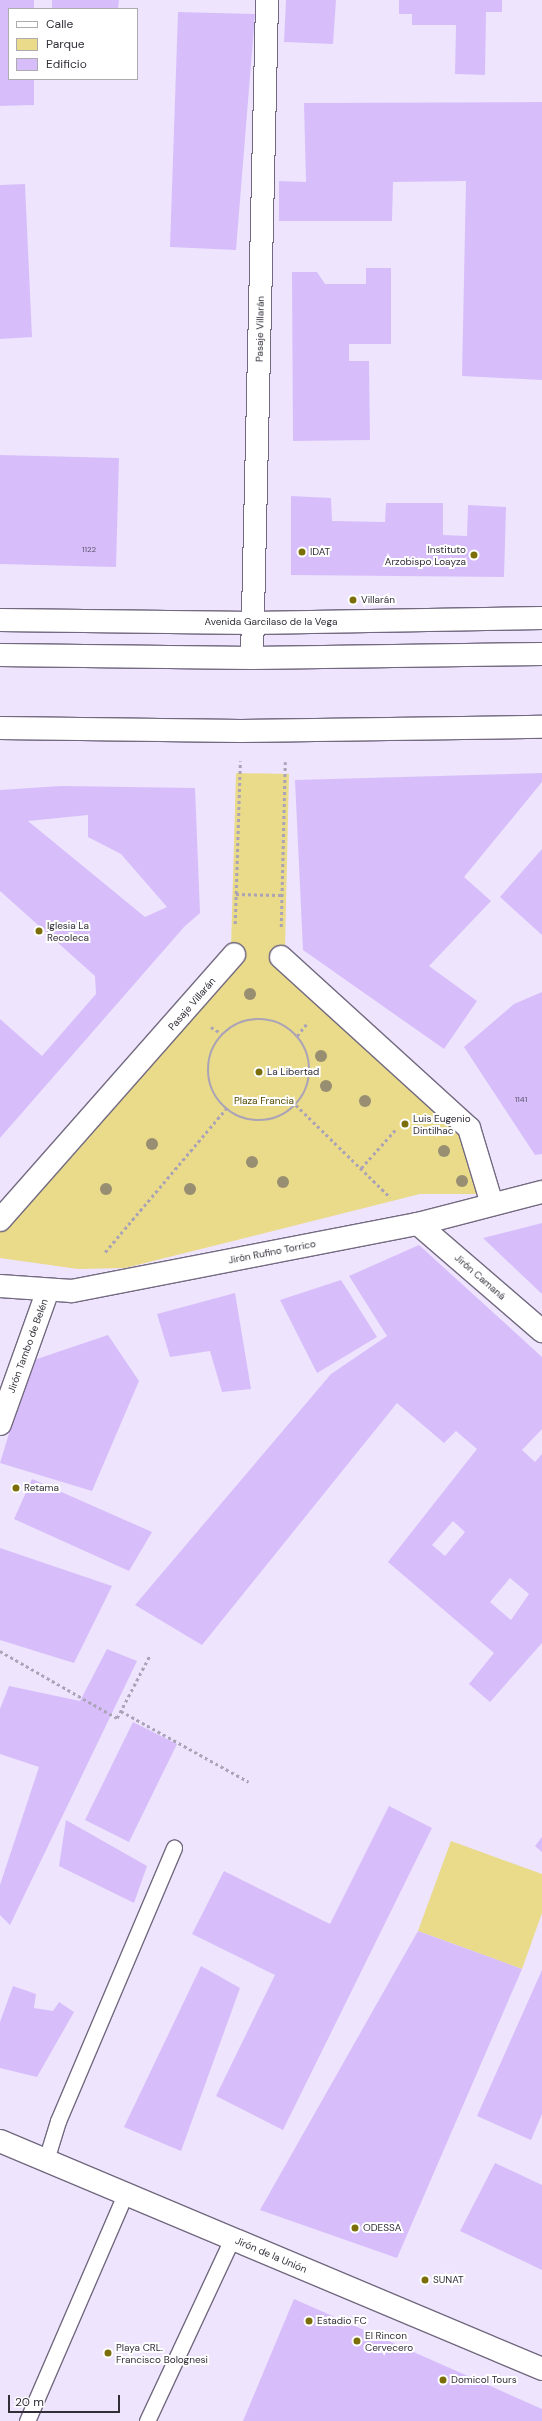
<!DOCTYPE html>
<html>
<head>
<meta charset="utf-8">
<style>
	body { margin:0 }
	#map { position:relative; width:542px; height:2421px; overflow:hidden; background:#eee4fd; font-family:"DM Sans",sans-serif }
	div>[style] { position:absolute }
	.green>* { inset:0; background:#e9db89 }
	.building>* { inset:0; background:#d7befb }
	.path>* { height:2.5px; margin-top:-1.25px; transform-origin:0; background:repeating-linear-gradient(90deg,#aba3b6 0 3px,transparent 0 6px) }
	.path>.ring { margin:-1.25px; padding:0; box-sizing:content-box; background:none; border:2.5px solid #aba3b6; border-radius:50% }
	.roads { filter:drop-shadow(1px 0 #736a80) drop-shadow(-1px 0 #736a80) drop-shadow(0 1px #736a80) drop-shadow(0 -1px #736a80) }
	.service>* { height:15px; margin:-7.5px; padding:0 7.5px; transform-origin:7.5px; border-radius:7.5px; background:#fff }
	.pedestrian>* { height:22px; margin:-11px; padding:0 11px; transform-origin:11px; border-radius:11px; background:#fff }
	.minor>* { height:22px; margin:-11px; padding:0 11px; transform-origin:11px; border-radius:11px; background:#fff }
	.secondary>* { height:22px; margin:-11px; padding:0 11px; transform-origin:11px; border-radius:11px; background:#fff }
	.primary>* { height:22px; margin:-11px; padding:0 11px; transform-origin:11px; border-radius:11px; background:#fff }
	.trees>* { width:12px; height:12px; margin:-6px; border-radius:50%; background:#988e72 }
	.dots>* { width:11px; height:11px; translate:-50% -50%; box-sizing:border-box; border:2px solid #fff; border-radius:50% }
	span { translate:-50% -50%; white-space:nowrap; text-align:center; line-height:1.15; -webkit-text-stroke:4px #fff; paint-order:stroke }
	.number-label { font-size:8px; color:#5b5269 }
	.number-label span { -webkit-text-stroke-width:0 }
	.street-label { font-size:10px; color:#322e38 }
	.poi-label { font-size:10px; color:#322e38 }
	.right { translate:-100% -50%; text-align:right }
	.left { translate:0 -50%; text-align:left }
	.park-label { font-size:10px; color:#524700 }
	.legend { position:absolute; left:8px; top:8px; width:130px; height:72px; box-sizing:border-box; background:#fff; border:1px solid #adabaf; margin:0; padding:5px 7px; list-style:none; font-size:12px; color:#322e38 }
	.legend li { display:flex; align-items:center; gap:8px; height:20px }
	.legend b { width:20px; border:1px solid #adabaf }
	.scale { position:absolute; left:8px; top:2395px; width:112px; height:18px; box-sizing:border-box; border:2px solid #322e38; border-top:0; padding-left:5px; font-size:12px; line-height:14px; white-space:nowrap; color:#322e38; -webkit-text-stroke:3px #fff; paint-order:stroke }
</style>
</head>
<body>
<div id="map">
	<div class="green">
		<i style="clip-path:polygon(236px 773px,289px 774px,285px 949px,473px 1118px,493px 1194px,420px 1194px,125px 1268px,78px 1269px,0 1258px,0 1205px,231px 947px)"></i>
		<i style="clip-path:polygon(451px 1841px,542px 1874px,542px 1913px,522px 1969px,418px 1931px)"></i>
	</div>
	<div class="building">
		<i style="clip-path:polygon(0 0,34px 0,34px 9px,9px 9px,9px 79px,34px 79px,34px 105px,0 106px)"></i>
		<i style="clip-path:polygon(52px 0,119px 0,118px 9px,52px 9px)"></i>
		<i style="clip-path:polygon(286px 0,336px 0,333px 44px,284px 42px)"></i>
		<i style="clip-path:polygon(399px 0,502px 0,502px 12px,486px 12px,485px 75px,455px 74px,456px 25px,412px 25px,412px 14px,399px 14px)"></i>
		<i style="clip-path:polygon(178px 12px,255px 14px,236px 250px,170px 247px)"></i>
		<i style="clip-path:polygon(542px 102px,542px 380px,462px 376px,466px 181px,393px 182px,392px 221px,279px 221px,279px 181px,306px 182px,304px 103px)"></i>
		<i style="clip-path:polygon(25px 184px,32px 337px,0 339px,0 185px)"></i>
		<i style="clip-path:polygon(366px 268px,391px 268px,391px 344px,349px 344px,349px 361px,369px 361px,370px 440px,293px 441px,292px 272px,317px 272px,325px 284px,366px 284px)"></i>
		<i style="clip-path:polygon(0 455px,119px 458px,116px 567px,0 564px)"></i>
		<i style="clip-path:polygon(291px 496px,331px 498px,332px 521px,385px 522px,386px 503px,443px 503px,443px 535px,467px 536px,468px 505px,506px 507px,504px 577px,291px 575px)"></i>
		<i style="clip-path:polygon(542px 773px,542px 782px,464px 877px,491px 901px,429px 966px,477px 1001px,444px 1049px,303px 950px,295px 780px)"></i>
		<i style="clip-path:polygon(evenodd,61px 786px,195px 788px,200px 913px,184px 927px,0 1138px,0 1019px,42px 1056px,96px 994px,95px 976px,0 891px,0 790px,61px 786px,88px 815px,88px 837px,121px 854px,167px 907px,145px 917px,28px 821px,88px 815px)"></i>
		<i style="clip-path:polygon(542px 849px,542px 935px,500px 897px)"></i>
		<i style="clip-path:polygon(542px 992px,542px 1154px,535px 1155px,464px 1047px,514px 1004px)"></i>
		<i style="clip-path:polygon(542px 1223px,542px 1294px,483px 1238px)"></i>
		<i style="clip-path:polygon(evenodd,419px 1245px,542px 1357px,542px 1429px,522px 1450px,535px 1462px,542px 1454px,542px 1643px,490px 1702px,469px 1684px,494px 1653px,388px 1562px,477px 1449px,456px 1431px,444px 1443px,397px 1403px,202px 1645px,135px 1605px,331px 1374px,387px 1336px,349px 1276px,419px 1245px,453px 1521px,465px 1532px,445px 1556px,432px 1545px,453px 1521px,419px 1245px,510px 1578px,529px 1594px,511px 1620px,490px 1602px,510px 1578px)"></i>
		<i style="clip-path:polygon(341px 1280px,377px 1337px,317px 1373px,280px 1300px)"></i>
		<i style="clip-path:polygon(235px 1293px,251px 1389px,222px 1392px,210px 1351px,170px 1357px,157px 1314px)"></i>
		<i style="clip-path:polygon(108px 1335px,139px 1381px,92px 1491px,0 1463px,31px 1361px)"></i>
		<i style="clip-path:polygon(32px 1479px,152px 1532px,129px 1571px,14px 1519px)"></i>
		<i style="clip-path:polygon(0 1548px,112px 1586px,74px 1663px,0 1640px)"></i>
		<i style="clip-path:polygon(107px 1649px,137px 1661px,10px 1925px,0 1915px,0 1885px,39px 1767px,0 1754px,0 1709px,9px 1686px,80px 1701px)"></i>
		<i style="clip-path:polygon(133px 1722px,177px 1744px,129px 1842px,85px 1820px)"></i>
		<i style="clip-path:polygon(389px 1806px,432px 1828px,283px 2130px,216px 2096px,275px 1975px,192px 1934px,224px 1871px,330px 1924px)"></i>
		<i style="clip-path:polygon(66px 1820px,147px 1866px,134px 1903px,59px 1866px)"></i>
		<i style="clip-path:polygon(542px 1837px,542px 1852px,535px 1846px)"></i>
		<i style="clip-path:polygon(418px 1931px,522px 1969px,397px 2258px,260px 2210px)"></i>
		<i style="clip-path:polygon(201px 1966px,240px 1988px,181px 2151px,124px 2127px)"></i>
		<i style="clip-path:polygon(542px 1970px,542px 2114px,531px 2140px,477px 2116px)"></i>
		<i style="clip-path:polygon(13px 1986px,36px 1994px,34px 2008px,53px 2011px,59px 2002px,74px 2012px,37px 2077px,0 2068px,0 2022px)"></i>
		<i style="clip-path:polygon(495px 2163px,542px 2185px,542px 2270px,460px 2231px)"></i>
		<i style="clip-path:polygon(294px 2299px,542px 2409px,542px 2421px,243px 2421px)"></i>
	</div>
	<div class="path">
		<i style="left:236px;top:894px;width:46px;rotate:1.2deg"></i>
		<i style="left:235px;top:924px;width:163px;rotate:-88.2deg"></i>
		<i style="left:281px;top:927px;width:165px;rotate:-88.6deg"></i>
		<i class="ring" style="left:208px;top:1019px;width:99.5px;height:99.5px"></i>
		<i style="left:211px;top:1027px;width:13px;rotate:32deg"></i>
		<i style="left:297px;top:1036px;width:18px;rotate:-52deg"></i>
		<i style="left:296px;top:1105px;width:132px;rotate:44.4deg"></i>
		<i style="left:361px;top:1168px;width:52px;rotate:-48.1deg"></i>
		<i style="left:105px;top:1252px;width:187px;rotate:-49.8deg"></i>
		<i style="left:0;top:1651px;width:135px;rotate:29.8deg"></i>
		<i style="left:117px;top:1718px;width:71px;rotate:-62.4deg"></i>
		<i style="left:121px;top:1711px;width:146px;rotate:29deg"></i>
	</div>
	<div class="roads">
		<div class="service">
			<i style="left:46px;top:2160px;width:41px;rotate:-72.9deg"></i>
			<i style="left:58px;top:2121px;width:297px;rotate:-67deg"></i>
			<i style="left:27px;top:2421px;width:247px;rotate:-66.6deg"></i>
			<i style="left:147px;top:2421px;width:201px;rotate:-65deg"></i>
		</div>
		<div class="pedestrian">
			<i style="left:281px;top:957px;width:254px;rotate:42.3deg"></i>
			<i style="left:469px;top:1128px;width:79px;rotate:73.2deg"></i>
			<i style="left:0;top:1220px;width:354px;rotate:-48.6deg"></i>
			<i style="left:0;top:1424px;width:142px;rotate:-70.3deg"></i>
		</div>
		<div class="minor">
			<i style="left:252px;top:658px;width:658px;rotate:-88.69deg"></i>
			<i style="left:418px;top:1224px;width:164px;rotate:40.8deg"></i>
			<i style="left:0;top:1286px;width:72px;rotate:4deg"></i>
			<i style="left:72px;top:1291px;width:352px;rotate:-11deg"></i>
			<i style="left:418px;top:1224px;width:128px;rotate:-14.5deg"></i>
		</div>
		<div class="secondary">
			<i style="left:0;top:2141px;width:588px;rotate:22.81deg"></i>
		</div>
		<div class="primary">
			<i style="left:0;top:620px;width:253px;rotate:0.7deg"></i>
			<i style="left:253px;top:623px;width:289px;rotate:-1deg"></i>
			<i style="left:0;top:655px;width:252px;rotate:0.7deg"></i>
			<i style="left:252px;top:658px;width:290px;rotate:-0.8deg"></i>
			<i style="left:0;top:728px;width:241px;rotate:0.7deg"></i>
			<i style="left:241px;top:731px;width:301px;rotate:-0.8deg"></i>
		</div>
	</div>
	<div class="trees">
		<i style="left:250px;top:994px"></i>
		<i style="left:321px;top:1056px"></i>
		<i style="left:326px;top:1086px"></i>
		<i style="left:365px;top:1101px"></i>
		<i style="left:152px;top:1144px"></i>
		<i style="left:444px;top:1151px"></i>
		<i style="left:252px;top:1162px"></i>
		<i style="left:462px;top:1181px"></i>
		<i style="left:283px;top:1182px"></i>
		<i style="left:106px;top:1189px"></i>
		<i style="left:190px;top:1189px"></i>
	</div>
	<div class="dots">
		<i style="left:302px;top:552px;background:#7b6d07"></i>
		<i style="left:474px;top:555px;background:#7b6d07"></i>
		<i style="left:353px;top:600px;background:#7b6d07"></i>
		<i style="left:39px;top:931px;background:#7b6d07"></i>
		<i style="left:259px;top:1072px;background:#7b6d07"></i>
		<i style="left:405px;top:1124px;background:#7b6d07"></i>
		<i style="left:16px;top:1488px;background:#7b6d07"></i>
		<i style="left:355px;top:2228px;background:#7b6d07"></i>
		<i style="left:425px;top:2280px;background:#7b6d07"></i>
		<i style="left:309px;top:2321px;background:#7b6d07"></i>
		<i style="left:357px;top:2341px;background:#7b6d07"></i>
		<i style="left:108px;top:2353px;background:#7b6d07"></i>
		<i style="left:443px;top:2380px;background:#7b6d07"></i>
	</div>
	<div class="number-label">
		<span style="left:89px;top:550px">1122</span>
		<span style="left:521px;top:1100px">1141</span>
	</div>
	<div class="street-label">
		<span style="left:260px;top:329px;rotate:-89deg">Pasaje Villarán</span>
		<span style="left:271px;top:622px">Avenida Garcilaso de la Vega</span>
		<span style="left:192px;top:1004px;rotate:-49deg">Pasaje Villarán</span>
		<span style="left:272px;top:1252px;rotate:-11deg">Jirón Rufino Torrico</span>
		<span style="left:480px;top:1277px;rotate:41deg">Jirón Camaná</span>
		<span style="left:28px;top:1346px;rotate:-70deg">Jirón Tambo de Belén</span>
		<span style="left:271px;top:2255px;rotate:23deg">Jirón de la Unión</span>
	</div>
	<div class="poi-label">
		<span class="right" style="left:466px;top:555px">Instituto<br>Arzobispo Loayza</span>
		<span class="left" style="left:310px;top:552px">IDAT</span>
		<span class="left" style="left:361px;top:600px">Villarán</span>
		<span class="left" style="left:47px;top:931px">Iglesia La<br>Recoleca</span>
		<span class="left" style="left:267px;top:1072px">La Libertad</span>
		<span class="left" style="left:413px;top:1124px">Luis Eugenio<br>Dintilhac</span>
		<span class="left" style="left:24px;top:1488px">Retama</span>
		<span class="left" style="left:363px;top:2228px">ODESSA</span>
		<span class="left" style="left:433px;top:2280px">SUNAT</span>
		<span class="left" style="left:317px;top:2321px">Estadio FC</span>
		<span class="left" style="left:365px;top:2341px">El Rincon<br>Cervecero</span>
		<span class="left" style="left:116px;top:2353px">Playa CRL.<br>Francisco Bolognesi</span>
		<span class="left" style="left:451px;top:2380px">Domicol Tours</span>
	</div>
	<div class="park-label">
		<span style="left:264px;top:1101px">Plaza Francia</span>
	</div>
	<ul class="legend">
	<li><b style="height:5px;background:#fff"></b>Calle</li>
	<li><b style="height:11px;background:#e9db89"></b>Parque</li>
	<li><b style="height:11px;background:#d7befb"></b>Edificio</li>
	</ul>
	<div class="scale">20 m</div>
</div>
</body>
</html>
